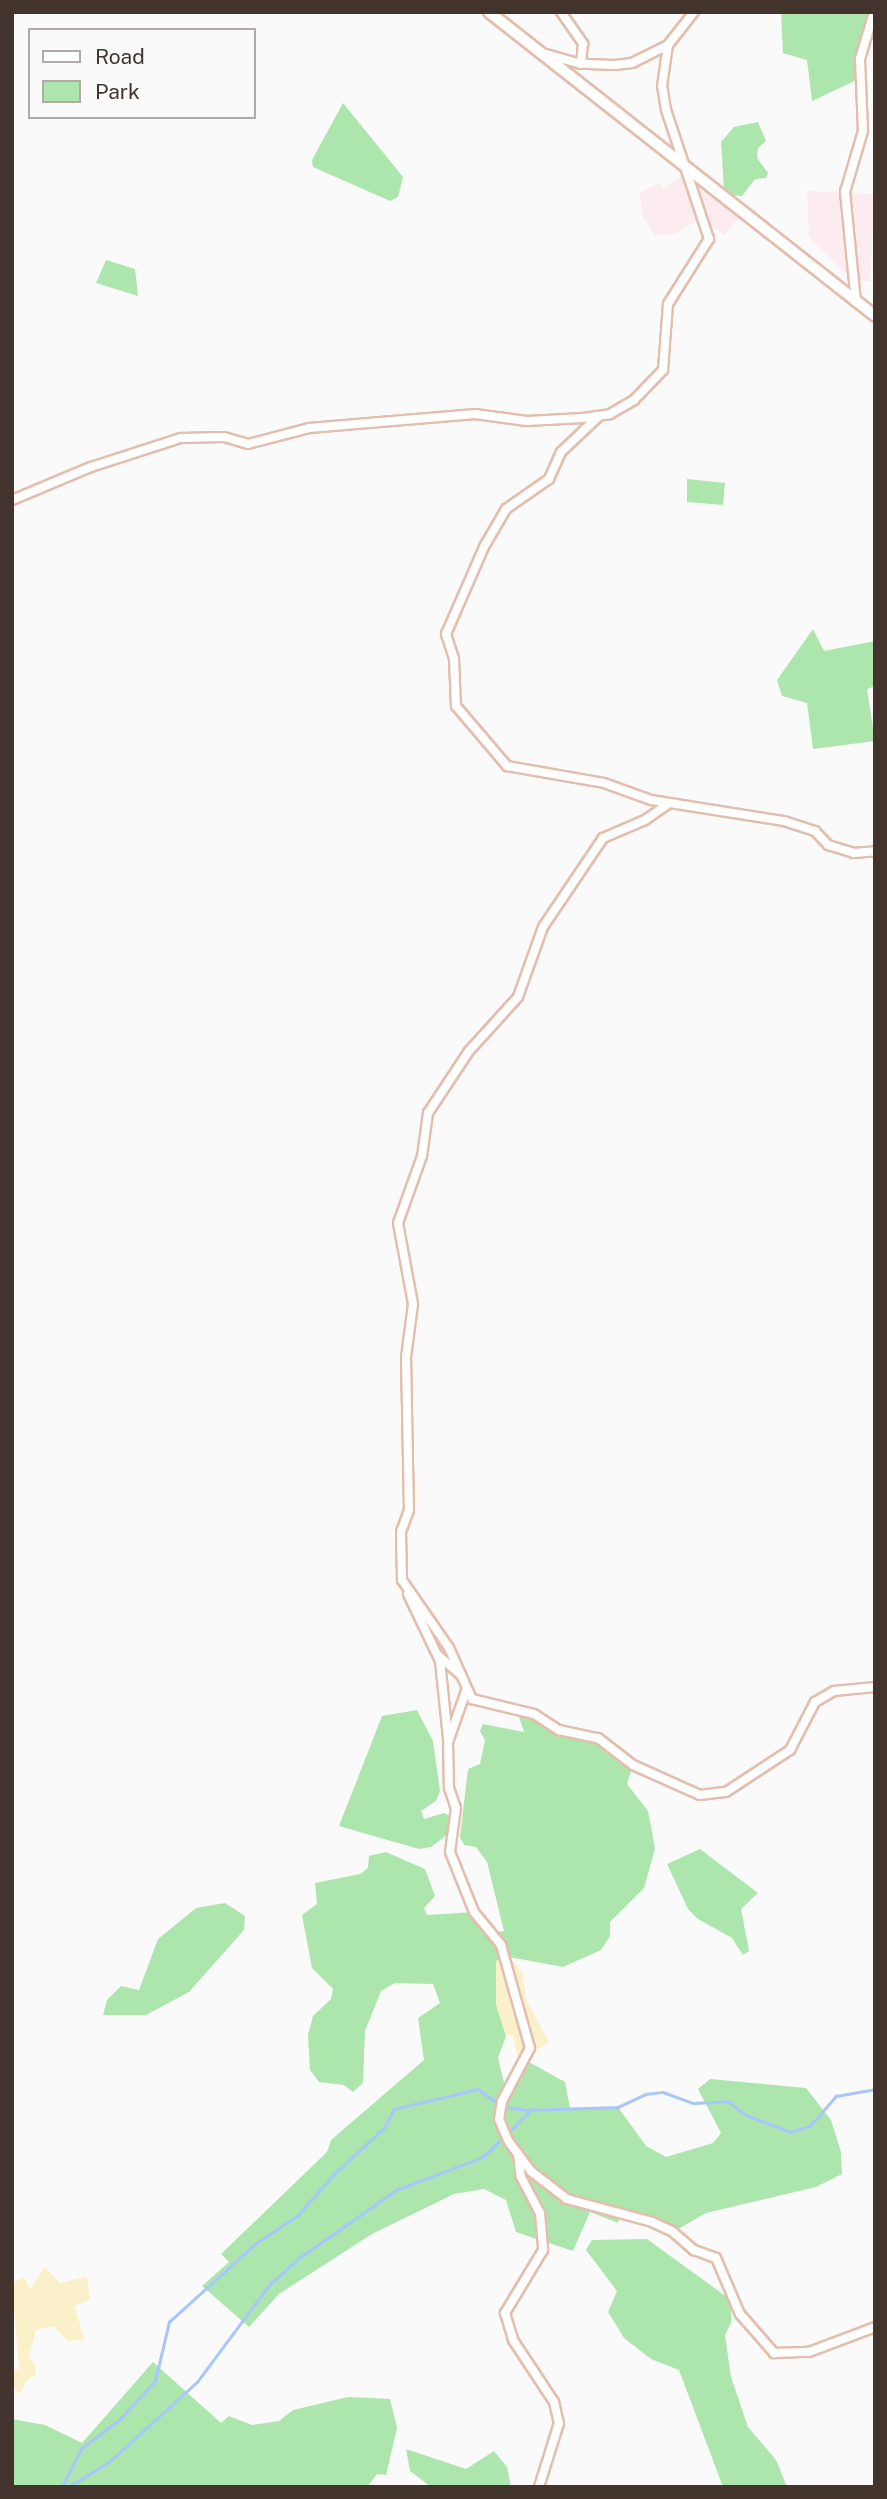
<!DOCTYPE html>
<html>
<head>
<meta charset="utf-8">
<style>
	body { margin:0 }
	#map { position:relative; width:887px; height:2499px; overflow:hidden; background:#fafafa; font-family:"Public Sans",sans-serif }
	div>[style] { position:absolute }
	.commercial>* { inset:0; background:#fcebef }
	.green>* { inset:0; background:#ace6ad }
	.sand>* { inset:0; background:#faf1cb }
	.stream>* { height:2.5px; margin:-1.25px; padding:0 1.25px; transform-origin:1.25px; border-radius:1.25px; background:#a8c6fc }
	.roads { filter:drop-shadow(2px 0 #e3bead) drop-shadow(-2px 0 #e3bead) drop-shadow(0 2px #e3bead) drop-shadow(0 -2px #e3bead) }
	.street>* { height:8px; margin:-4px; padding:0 4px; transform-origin:4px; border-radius:4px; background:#fff }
	.secondary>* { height:10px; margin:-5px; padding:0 5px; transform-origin:5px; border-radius:5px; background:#fff }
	span { translate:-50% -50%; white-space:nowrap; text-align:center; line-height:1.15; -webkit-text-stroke:5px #fafafa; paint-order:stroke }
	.frame { position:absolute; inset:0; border:14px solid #42342d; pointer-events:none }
	.legend { position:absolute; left:28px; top:28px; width:228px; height:91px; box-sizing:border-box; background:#fafafa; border:2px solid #b0aba8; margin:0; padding:9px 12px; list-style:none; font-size:21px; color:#42342d }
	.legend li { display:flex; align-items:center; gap:14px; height:35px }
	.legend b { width:35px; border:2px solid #b0aba8 }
</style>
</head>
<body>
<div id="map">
	<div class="commercial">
		<i style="clip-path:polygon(688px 171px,743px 213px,724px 235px,700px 218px,677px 233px,655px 236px,642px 215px,640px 193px,659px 183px,663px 189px)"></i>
		<i style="clip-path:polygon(807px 191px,875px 194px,870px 281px,854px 282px,809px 237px)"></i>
	</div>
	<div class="green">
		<i style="clip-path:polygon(781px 12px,874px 12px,859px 79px,812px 101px,807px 60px,783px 53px)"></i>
		<i style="clip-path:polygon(343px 103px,403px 177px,398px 197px,390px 201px,313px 167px,312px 160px)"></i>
		<i style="clip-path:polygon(758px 122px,766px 141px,758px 148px,757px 158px,768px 173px,766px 178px,755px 179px,742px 196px,731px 195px,724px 190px,721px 142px,734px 127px)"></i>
		<i style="clip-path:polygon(106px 260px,135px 269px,138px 296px,96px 283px)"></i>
		<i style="clip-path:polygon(687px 479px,725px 483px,723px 505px,687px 502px)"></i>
		<i style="clip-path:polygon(813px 629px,824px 651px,875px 641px,875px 686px,867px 689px,875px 741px,813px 749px,807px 703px,782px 696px,777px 680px)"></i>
		<i style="clip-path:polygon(417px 1710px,433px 1741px,440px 1791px,436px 1801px,421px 1811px,424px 1819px,444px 1813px,456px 1819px,452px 1831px,431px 1847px,419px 1849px,339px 1826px,382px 1716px)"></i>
		<i style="clip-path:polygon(517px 1711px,534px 1714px,559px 1730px,598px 1738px,633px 1765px,627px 1784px,648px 1811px,655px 1848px,644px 1888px,610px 1922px,610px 1936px,601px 1950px,563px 1967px,509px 1957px,496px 1961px,496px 2004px,506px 2036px,498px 2058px,506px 2091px,527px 2061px,565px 2082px,570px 2108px,618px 2107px,646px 2146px,666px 2157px,713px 2143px,721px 2133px,698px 2089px,710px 2079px,806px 2088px,831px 2120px,841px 2152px,842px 2174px,816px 2187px,706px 2213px,673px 2232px,621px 2214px,618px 2223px,590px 2212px,573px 2251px,516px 2232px,506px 2200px,484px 2189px,454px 2194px,372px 2234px,279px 2294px,249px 2327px,202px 2286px,229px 2262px,221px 2254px,327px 2152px,331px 2140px,424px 2060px,418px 2018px,440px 2003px,433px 1984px,395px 1983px,381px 1991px,365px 2031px,363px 2083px,353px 2092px,344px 2085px,319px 2082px,310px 2070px,308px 2035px,313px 2016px,331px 1999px,333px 1989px,312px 1968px,302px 1915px,317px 1904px,315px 1883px,360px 1874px,368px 1868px,369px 1856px,386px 1852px,425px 1869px,435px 1896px,424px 1908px,427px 1915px,474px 1912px,494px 1932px,504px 1931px,487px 1862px,476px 1847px,464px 1845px,460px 1837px,468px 1769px,480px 1764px,485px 1740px,480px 1731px,483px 1724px,524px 1732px)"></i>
		<i style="clip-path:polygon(700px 1849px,758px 1893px,741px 1909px,749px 1951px,743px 1955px,732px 1938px,698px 1919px,688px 1909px,667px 1864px)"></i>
		<i style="clip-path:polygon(225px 1903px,245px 1916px,244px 1930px,189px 1992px,146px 2015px,103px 2015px,107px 2000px,121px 1986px,139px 1990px,158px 1939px,196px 1908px)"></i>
		<i style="clip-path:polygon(647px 2239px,731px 2300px,731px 2323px,725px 2335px,731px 2377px,748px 2427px,776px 2460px,787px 2487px,723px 2487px,679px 2370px,651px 2359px,624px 2338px,608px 2312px,617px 2291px,586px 2250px,592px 2240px)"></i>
		<i style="clip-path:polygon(153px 2362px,221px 2423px,229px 2416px,252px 2425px,279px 2421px,293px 2410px,348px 2397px,390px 2399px,397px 2428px,386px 2475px,377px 2474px,367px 2487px,12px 2487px,12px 2419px,45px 2425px,82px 2443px)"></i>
		<i style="clip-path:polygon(406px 2449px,466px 2469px,494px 2451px,507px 2467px,511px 2487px,431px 2487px,410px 2471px)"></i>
	</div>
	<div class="sand">
		<i style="clip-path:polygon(509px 1957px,522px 1972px,527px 2000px,549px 2043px,522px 2057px,517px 2054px,513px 2035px,506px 2036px,496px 2004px,496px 1961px)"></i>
		<i style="clip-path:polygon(45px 2267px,60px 2283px,87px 2276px,90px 2300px,75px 2306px,84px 2340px,68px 2341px,53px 2326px,36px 2330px,29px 2356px,36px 2368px,35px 2376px,26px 2381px,21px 2393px,16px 2392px,12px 2381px,12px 2370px,19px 2369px,12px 2283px,24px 2277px,30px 2289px)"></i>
	</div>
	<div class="stream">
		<i style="left:62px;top:2487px;width:42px;rotate:-63.4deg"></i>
		<i style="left:81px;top:2449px;width:49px;rotate:-37.6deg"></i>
		<i style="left:120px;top:2419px;width:52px;rotate:-47.4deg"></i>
		<i style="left:155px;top:2381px;width:61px;rotate:-76.7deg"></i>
		<i style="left:169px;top:2322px;width:116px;rotate:-42.2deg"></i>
		<i style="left:255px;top:2244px;width:52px;rotate:-34deg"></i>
		<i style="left:298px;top:2215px;width:53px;rotate:-48.8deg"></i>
		<i style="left:333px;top:2175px;width:69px;rotate:-42.7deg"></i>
		<i style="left:384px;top:2128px;width:21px;rotate:-62deg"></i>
		<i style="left:394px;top:2109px;width:86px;rotate:-13.4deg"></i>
		<i style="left:478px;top:2089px;width:31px;rotate:36deg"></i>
		<i style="left:503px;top:2107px;width:23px;rotate:7deg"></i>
		<i style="left:526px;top:2110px;width:92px;rotate:-1.9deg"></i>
		<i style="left:618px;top:2107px;width:31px;rotate:-25deg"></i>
		<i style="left:646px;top:2094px;width:17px;rotate:-7deg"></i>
		<i style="left:663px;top:2092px;width:32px;rotate:20deg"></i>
		<i style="left:693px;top:2103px;width:35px;rotate:-3deg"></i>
		<i style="left:728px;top:2101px;width:23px;rotate:38deg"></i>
		<i style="left:746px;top:2115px;width:48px;rotate:20.7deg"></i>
		<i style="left:791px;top:2132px;width:20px;rotate:-18deg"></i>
		<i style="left:810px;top:2126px;width:40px;rotate:-49deg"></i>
		<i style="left:836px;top:2096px;width:40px;rotate:-10deg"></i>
		<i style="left:68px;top:2487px;width:48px;rotate:-31.4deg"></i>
		<i style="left:109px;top:2462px;width:119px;rotate:-42.3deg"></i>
		<i style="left:197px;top:2382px;width:121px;rotate:-53.4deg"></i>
		<i style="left:269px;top:2285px;width:40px;rotate:-42deg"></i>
		<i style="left:299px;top:2258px;width:118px;rotate:-35deg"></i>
		<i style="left:396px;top:2190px;width:93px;rotate:-20.8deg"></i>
		<i style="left:483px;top:2157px;width:69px;rotate:-44.4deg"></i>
	</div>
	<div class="roads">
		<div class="street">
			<i style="left:561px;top:12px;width:39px;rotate:55deg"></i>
			<i style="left:583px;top:44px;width:20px;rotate:96deg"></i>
			<i style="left:668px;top:45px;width:42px;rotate:-51.8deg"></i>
			<i style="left:856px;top:302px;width:111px;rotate:-95.7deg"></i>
			<i style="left:845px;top:192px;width:64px;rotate:-73.6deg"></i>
			<i style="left:863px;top:131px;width:72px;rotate:-92.4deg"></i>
			<i style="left:860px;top:59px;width:49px;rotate:-73.4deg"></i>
			<i style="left:598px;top:417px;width:51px;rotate:136.6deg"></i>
			<i style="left:561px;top:452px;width:30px;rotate:114deg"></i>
			<i style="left:549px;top:479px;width:52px;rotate:145.1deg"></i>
			<i style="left:506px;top:509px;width:44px;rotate:120.1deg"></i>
			<i style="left:484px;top:547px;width:95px;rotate:113.6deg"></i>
			<i style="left:446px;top:634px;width:26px;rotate:72deg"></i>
			<i style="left:454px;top:659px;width:47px;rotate:87.6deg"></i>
			<i style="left:456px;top:706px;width:79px;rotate:49.6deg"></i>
			<i style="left:507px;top:766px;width:98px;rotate:9.9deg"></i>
			<i style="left:604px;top:783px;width:50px;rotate:19.9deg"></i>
			<i style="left:651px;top:800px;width:135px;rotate:9deg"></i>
			<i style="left:784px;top:821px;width:33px;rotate:18deg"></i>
			<i style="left:815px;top:831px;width:19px;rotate:47deg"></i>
			<i style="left:828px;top:845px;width:27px;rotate:17deg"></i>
			<i style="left:854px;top:853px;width:21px;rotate:-5deg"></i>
			<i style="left:12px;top:500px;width:86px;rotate:-22.7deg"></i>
			<i style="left:91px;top:467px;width:95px;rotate:-17.9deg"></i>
			<i style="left:181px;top:438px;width:43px;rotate:-1.3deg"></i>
			<i style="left:224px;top:437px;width:25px;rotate:16deg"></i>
			<i style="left:248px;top:444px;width:63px;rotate:-14.7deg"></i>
			<i style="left:309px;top:428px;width:167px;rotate:-4.8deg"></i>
			<i style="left:475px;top:414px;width:52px;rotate:7.7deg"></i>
			<i style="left:527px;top:421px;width:56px;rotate:-3.1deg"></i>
			<i style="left:583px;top:418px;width:27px;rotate:-8deg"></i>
			<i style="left:610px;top:414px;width:28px;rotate:-30deg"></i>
			<i style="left:634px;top:400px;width:42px;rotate:-46deg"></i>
			<i style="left:663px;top:370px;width:66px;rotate:-85.7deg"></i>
			<i style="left:668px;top:304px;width:77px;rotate:-57.8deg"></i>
			<i style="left:709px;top:239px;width:136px;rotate:-108.4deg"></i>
			<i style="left:666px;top:110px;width:24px;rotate:-99deg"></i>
			<i style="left:662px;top:86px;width:41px;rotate:-81.7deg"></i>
			<i style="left:668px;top:45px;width:40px;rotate:153.4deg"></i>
			<i style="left:632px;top:63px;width:17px;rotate:173deg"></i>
			<i style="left:615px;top:65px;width:34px;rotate:-178deg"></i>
			<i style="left:581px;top:64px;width:37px;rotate:-164deg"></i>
			<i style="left:668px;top:804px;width:28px;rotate:145deg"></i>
			<i style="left:645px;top:820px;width:46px;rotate:156.8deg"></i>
			<i style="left:603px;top:838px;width:107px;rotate:124deg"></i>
			<i style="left:543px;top:927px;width:74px;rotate:109.7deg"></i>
			<i style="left:518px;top:997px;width:73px;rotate:132.2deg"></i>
			<i style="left:469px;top:1051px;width:74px;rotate:123.5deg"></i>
			<i style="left:428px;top:1113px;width:43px;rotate:97.9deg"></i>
			<i style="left:422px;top:1156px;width:71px;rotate:109.7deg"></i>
			<i style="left:398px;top:1223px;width:82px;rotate:79.5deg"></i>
			<i style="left:413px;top:1304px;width:53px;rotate:97.5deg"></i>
			<i style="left:406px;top:1357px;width:153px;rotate:88.9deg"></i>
			<i style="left:409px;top:1510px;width:23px;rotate:110deg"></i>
			<i style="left:401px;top:1532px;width:48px;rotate:88.8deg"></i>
			<i style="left:402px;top:1580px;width:83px;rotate:55.3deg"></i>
			<i style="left:449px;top:1648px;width:56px;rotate:65.7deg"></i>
			<i style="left:472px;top:1699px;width:64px;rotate:13.6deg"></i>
			<i style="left:534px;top:1714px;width:30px;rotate:33deg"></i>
			<i style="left:559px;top:1730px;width:40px;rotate:12deg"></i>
			<i style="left:598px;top:1738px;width:44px;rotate:37.6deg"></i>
			<i style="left:633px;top:1765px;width:73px;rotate:24.1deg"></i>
			<i style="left:700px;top:1795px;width:26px;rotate:-7deg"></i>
			<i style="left:726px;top:1792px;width:77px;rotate:-33.3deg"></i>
			<i style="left:790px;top:1750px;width:54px;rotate:-62.5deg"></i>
			<i style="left:815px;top:1702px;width:22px;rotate:-30deg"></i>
			<i style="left:834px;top:1691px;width:41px;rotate:-5.6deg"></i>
			<i style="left:408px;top:1594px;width:74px;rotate:64.5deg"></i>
			<i style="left:440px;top:1661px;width:77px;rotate:84.1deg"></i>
			<i style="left:439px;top:1656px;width:29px;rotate:41deg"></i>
			<i style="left:466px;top:1691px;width:54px;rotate:109.4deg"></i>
			<i style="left:448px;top:1742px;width:46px;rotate:88.8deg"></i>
			<i style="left:449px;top:1788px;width:21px;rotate:71deg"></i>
			<i style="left:456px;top:1808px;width:44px;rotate:97.8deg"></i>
			<i style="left:450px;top:1852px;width:65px;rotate:68.2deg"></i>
			<i style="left:474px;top:1912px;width:43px;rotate:50.7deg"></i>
			<i style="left:501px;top:1945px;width:107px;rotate:74.3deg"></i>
			<i style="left:530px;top:2048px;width:60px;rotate:117.8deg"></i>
			<i style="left:502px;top:2101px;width:18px;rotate:99deg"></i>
			<i style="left:499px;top:2119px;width:25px;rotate:67deg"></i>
			<i style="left:509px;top:2142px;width:38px;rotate:53deg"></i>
			<i style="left:532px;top:2172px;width:44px;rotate:37.6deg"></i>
			<i style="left:567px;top:2199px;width:88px;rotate:15.1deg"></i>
			<i style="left:652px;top:2222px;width:23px;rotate:25deg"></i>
			<i style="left:673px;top:2232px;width:28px;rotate:41deg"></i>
			<i style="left:694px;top:2250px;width:23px;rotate:20deg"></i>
			<i style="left:716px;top:2258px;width:61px;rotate:66.8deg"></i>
			<i style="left:740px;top:2314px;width:52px;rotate:48.9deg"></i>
			<i style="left:774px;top:2353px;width:35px;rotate:-2deg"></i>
			<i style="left:809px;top:2352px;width:71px;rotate:-20.7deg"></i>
			<i style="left:518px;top:2154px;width:23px;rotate:83deg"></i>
			<i style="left:521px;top:2177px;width:41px;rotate:62.2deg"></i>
			<i style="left:540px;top:2213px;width:37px;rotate:85deg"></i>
			<i style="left:543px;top:2250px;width:74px;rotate:121.1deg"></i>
			<i style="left:505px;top:2313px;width:28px;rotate:73deg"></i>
			<i style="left:513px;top:2340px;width:74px;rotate:56.5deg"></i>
			<i style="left:554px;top:2402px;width:22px;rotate:77deg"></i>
			<i style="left:559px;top:2423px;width:67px;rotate:107.4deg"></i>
		</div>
		<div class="secondary">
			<i style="left:489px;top:12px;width:491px;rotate:38.2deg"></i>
		</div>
	</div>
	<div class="frame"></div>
	<ul class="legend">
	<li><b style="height:9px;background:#fff"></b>Road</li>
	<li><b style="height:19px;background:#ace6ad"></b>Park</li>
	</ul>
</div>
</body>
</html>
